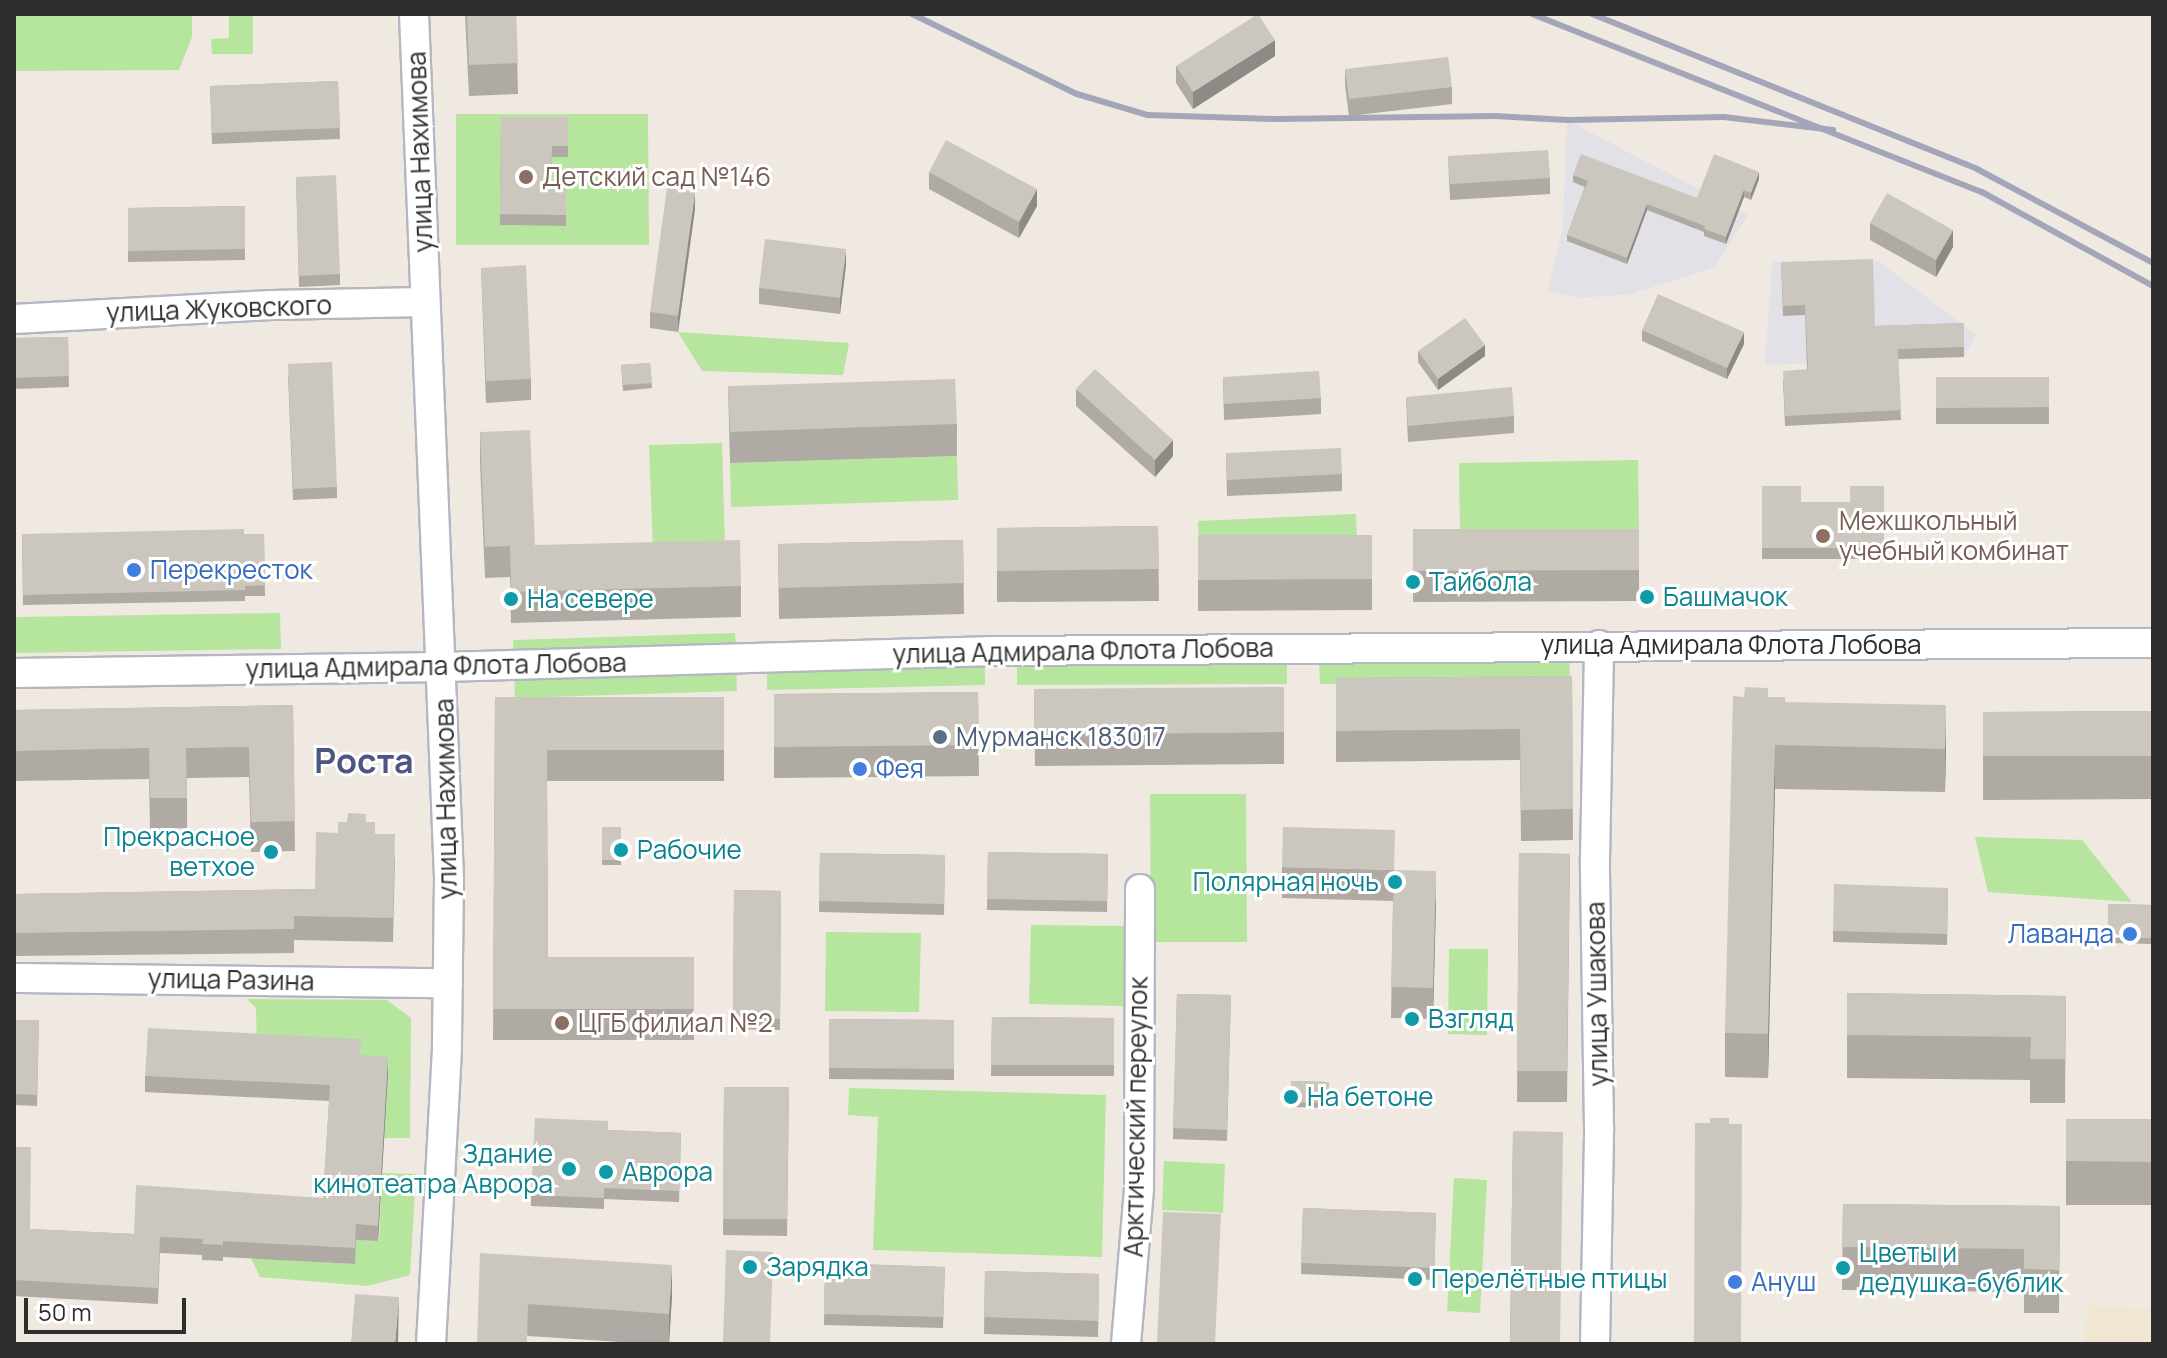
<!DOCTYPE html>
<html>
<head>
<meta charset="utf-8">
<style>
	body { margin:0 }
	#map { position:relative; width:2167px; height:1358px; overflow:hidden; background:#efe9e1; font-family:Manrope,sans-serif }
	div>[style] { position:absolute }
	.industrial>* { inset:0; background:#e3e1e8 }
	.education>* { inset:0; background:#f0e6d1 }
	.green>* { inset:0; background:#b6e59e }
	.roads { filter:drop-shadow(2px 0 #b4b7c1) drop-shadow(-2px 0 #b4b7c1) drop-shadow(0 2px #b4b7c1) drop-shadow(0 -2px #b4b7c1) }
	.minor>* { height:28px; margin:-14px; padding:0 14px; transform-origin:14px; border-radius:14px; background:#fff }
	.rail>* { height:6px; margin:-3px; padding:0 3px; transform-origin:3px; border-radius:3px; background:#a3a6b8 }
	.wall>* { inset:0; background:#afaba4 }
	.shaded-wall>* { inset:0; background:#8e8b86 }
	.building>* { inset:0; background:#cbc7bf }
	.dots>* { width:22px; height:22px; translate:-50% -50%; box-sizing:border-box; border:4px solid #fff; border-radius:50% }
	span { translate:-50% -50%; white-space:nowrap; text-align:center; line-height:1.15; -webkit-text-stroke:6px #fff; paint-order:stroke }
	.street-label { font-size:26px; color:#2e2e2e }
	.education-label { font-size:26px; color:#785e54 }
	.left { translate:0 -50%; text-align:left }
	.shop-label { font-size:26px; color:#366cbe }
	.right { translate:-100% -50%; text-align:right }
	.culture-label { font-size:26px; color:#0d838f }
	.service-label { font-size:26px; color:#4e5e75 }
	.district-label { font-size:34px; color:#4d5680; font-weight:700 }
	.frame { position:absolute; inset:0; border:16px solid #2e2e2e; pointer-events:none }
	.scale { position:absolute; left:24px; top:1298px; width:162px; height:36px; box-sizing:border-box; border:4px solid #2e2e2e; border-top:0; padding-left:10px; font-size:24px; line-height:28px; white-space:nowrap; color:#2e2e2e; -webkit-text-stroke:6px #fff; paint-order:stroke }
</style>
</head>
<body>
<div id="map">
	<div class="industrial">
		<i style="clip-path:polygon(1567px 120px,1748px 215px,1715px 267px,1631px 294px,1579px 298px,1548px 291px,1563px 225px)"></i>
		<i style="clip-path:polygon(1772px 262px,1880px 262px,1976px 335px,1964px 357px,1765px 365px)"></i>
	</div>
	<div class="education">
		<i style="clip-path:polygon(2089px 1305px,2153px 1310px,2153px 1344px,2082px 1344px)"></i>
	</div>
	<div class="green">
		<i style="clip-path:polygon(14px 14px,192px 14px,192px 37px,179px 70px,14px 71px)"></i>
		<i style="clip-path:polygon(229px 14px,253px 14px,253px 54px,212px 54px,211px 39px,229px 38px)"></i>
		<i style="clip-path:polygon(evenodd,456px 114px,648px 114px,649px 245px,456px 245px,456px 114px,501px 128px,552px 157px,551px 197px,501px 128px)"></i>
		<i style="clip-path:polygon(678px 332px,849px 343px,843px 375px,702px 371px)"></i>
		<i style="clip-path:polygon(722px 443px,725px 548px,653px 551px,649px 445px)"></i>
		<i style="clip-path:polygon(957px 456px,958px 500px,731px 507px,730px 463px)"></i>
		<i style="clip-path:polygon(1638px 460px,1639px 529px,1460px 533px,1459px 463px)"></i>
		<i style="clip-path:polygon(1356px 514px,1357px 540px,1199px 547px,1198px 521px)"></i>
		<i style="clip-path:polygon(280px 613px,281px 649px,14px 653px,14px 617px)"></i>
		<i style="clip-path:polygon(735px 633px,736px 650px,514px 658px,513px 640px)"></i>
		<i style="clip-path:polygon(1569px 654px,1570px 680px,1320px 684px,1319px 658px)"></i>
		<i style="clip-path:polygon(1287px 658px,1287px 684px,1017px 685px,1017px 659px)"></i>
		<i style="clip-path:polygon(985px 659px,985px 685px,767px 690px,767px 664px)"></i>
		<i style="clip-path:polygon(736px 665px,737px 691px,515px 698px,514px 672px)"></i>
		<i style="clip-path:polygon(1150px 794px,1246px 794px,1247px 942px,1151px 942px)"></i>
		<i style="clip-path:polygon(1975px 837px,2082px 840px,2132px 902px,1988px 892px)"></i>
		<i style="clip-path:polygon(1031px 925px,1125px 926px,1124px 1006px,1029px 1004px)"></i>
		<i style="clip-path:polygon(826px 932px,921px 933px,919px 1012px,825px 1011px)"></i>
		<i style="clip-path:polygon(1449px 949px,1488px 949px,1487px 1035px,1448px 1034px)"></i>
		<i style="clip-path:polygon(247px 999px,387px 1000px,411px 1018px,410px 1138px,384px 1138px,388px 1073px,257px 1050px,256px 1008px)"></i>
		<i style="clip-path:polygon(849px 1088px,1106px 1095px,1102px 1257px,873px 1250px,878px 1117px,848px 1115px)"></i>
		<i style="clip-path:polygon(1164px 1161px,1225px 1164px,1223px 1213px,1162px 1210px)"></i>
		<i style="clip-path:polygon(382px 1173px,416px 1174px,410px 1275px,367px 1286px,260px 1277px,251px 1258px,354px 1264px,356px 1240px,379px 1241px)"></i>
		<i style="clip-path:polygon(1454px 1178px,1487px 1180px,1480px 1313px,1447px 1311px)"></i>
	</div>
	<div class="roads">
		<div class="minor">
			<i style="left:414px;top:14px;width:865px;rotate:87.68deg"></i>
			<i style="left:449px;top:878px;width:171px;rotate:90.7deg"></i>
			<i style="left:447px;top:1049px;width:295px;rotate:93.1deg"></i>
			<i style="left:14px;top:319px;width:257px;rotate:-3.1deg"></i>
			<i style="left:271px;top:305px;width:153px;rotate:-1.1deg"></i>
			<i style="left:14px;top:673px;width:429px;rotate:-0.8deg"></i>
			<i style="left:443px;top:667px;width:552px;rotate:-1.66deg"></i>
			<i style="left:995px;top:651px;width:1158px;rotate:-0.4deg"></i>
			<i style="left:14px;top:978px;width:434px;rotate:0.7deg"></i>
			<i style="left:1126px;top:1344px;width:157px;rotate:-85.2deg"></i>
			<i style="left:1139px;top:1188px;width:299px;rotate:-89.8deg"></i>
			<i style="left:1595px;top:1344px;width:217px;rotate:-88.9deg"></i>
			<i style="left:1599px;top:1127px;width:268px;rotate:-90.9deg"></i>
			<i style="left:1595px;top:859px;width:214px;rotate:-88.9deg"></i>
		</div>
	</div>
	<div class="rail">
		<i style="left:912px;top:14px;width:183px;rotate:25.9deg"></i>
		<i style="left:1077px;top:94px;width:74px;rotate:16.5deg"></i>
		<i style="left:1148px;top:115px;width:129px;rotate:1.8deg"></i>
		<i style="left:1277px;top:119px;width:218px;rotate:-0.8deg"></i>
		<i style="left:1495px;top:116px;width:72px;rotate:3.2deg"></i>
		<i style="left:1567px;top:120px;width:157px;rotate:-1.1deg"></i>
		<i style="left:1724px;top:117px;width:110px;rotate:6.8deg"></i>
		<i style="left:1532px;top:14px;width:484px;rotate:21.6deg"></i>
		<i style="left:1982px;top:192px;width:195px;rotate:28.8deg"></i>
		<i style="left:1592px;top:14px;width:415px;rotate:21.9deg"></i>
		<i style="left:1977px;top:169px;width:200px;rotate:28.1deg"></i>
	</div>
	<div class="wall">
		<i style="clip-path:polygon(465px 14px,516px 14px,518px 94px,469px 96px)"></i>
		<i style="clip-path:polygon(1275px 56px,1193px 109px,1176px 83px,1176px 66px)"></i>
		<i style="clip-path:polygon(1345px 69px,1452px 87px,1452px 104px,1349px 116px,1345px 86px)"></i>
		<i style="clip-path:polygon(338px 81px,340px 139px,212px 144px,210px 86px)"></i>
		<i style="clip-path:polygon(501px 117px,568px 117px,568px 157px,552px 157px,551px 186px,566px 186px,566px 226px,500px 225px)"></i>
		<i style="clip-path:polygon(1448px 156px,1550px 178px,1550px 194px,1450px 200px)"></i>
		<i style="clip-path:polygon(929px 172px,1037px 206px,1019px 238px,929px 189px)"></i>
		<i style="clip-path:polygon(1573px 175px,1697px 198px,1759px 179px,1751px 200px,1744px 197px,1726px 244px,1704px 236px,1704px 232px,1647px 210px,1627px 264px,1567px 241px,1567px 235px,1585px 187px,1573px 182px)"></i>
		<i style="clip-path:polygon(296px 177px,340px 274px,340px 285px,299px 287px)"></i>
		<i style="clip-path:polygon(245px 206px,245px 260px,128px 262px,128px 208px)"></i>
		<i style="clip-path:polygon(695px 209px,678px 332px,650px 328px,650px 312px)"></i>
		<i style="clip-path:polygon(1870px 223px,1953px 247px,1936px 277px,1870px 240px)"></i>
		<i style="clip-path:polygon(1781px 262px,1875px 326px,1964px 323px,1964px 357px,1898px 359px,1901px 420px,1785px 426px,1783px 381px,1807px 369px,1805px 315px,1783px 316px)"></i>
		<i style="clip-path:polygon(846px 265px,840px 314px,759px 304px,759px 288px)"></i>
		<i style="clip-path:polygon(481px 268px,531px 379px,531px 400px,486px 403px)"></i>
		<i style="clip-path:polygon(1642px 330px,1744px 344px,1727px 379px,1642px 341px)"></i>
		<i style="clip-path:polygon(68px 337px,69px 387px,14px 389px,14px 338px)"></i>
		<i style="clip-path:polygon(1418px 351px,1485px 356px,1438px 390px,1418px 362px)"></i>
		<i style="clip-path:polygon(650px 363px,652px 388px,623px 391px,621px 365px)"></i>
		<i style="clip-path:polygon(288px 375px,337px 487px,337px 498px,293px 500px)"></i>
		<i style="clip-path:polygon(1223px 377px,1321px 398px,1321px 414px,1224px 420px)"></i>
		<i style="clip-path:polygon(1936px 377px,2049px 377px,2049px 424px,1936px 424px)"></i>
		<i style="clip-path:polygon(728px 386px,957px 424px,957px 456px,730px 463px)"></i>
		<i style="clip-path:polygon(1076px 389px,1173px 456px,1155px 477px,1076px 406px)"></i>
		<i style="clip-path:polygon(1406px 397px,1514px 416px,1514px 433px,1408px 442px)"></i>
		<i style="clip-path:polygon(480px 432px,535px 545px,741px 586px,741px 617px,511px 623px,510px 577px,485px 578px,480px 463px)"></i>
		<i style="clip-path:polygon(1226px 453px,1342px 474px,1342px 491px,1227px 496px)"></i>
		<i style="clip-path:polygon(1762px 486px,1801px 502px,1850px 502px,1884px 486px,1884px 559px,1762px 559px)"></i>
		<i style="clip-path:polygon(1158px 526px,1159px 601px,997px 602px,997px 528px)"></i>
		<i style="clip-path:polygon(1413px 529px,1639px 529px,1639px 601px,1413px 602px)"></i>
		<i style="clip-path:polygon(22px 534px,264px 534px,265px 596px,245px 596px,245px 601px,23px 605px)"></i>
		<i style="clip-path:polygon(1198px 535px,1372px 535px,1372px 610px,1198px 611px)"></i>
		<i style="clip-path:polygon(963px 540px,964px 614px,779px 619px,778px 544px)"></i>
		<i style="clip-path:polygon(1572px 676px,1573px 840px,1521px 841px,1520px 760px,1336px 762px,1336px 678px)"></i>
		<i style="clip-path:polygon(1034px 689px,1284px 732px,1284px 764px,1035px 766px)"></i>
		<i style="clip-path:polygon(978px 692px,979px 776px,774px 778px,774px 694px)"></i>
		<i style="clip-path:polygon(495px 697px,724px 697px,724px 781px,547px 781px,548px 957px,694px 957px,694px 1040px,493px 1040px)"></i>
		<i style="clip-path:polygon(1744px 697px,1768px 697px,1946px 749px,1945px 792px,1775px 789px,1768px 1078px,1725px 1077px,1725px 1033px)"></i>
		<i style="clip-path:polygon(293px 705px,295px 851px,251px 852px,249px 777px,187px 778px,187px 828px,150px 829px,149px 779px,14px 781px,14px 710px)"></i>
		<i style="clip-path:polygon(2153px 711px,2153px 799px,1983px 800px,1983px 712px)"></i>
		<i style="clip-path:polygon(366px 822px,395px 858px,393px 942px,294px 940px,294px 953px,14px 956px,14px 894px,315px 889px,338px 833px)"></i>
		<i style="clip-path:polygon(602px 827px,621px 827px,621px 865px,602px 865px)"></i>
		<i style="clip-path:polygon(988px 852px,1108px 854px,1107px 912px,987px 910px)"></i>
		<i style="clip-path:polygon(820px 853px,945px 855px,944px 915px,819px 912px)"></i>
		<i style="clip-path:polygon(1519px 853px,1570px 854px,1567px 1102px,1517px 1102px)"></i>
		<i style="clip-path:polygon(1282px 867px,1395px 870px,1436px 902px,1433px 1019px,1391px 1018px,1393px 901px,1282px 898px)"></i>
		<i style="clip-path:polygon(1948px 888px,1947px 945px,1833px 942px,1833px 931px)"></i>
		<i style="clip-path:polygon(734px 890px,781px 891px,780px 1030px,733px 1029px)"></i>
		<i style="clip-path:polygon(2108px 904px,2153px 905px,2153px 944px,2108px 943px)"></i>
		<i style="clip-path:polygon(1847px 993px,2066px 996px,2065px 1103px,2030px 1103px,2030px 1080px,1847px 1078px)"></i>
		<i style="clip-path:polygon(1177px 994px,1231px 995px,1227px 1141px,1173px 1139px)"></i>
		<i style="clip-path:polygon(992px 1017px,1114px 1018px,1114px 1076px,991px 1076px)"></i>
		<i style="clip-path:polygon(829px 1019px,954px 1020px,954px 1080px,829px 1079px)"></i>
		<i style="clip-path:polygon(14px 1020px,39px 1020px,37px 1106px,14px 1105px)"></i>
		<i style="clip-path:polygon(361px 1055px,388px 1073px,378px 1241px,356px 1240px,355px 1264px,223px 1257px,223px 1261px,202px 1260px,202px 1255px,160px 1253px,158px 1304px,14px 1296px,14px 1147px,30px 1229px,134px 1234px,323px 1198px,329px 1101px,145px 1092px,145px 1076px)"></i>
		<i style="clip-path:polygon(1291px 1081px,1329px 1082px,1329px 1108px,1291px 1107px)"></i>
		<i style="clip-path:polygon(724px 1087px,789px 1087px,787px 1236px,723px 1235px)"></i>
		<i style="clip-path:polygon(2066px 1119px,2153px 1119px,2153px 1205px,2066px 1205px)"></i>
		<i style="clip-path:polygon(608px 1130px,681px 1133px,679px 1202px,604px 1199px,604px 1209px,531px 1206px,531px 1195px)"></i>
		<i style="clip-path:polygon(1513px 1131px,1560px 1344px,1510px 1344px)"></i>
		<i style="clip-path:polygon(1843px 1204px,2060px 1206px,2059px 1313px,2024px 1313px,2024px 1292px,1842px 1290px)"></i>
		<i style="clip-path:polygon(1303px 1208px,1436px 1213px,1434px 1280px,1301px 1274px)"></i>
		<i style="clip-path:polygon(480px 1253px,672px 1296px,669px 1344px,651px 1344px,528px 1336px)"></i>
		<i style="clip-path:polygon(825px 1263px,945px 1267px,943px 1328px,824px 1325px)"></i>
		<i style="clip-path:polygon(985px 1271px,1099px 1274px,1098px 1337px,984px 1334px)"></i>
	</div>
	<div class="shaded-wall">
		<i style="clip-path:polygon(1275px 40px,1275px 56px,1193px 109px,1193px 92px)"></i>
		<i style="clip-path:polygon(1759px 172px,1759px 179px,1751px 200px,1751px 193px)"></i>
		<i style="clip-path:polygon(1037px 189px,1037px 206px,1019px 238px,1019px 222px)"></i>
		<i style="clip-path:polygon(1744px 190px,1744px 197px,1726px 244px,1726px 237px)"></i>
		<i style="clip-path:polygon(695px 192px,695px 209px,678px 332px,678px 316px)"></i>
		<i style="clip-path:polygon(1647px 204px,1647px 210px,1627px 264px,1627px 258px)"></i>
		<i style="clip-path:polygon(1953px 230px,1953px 247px,1936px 277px,1936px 260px)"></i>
		<i style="clip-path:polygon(846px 249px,846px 265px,840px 314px,840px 298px)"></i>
		<i style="clip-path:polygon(1744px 332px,1744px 344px,1727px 379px,1727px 368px)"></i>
		<i style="clip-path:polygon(1485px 345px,1485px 356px,1438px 390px,1438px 379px)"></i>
		<i style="clip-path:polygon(1173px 440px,1173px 456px,1155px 477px,1155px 460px)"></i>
		<i style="clip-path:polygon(1946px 705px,1946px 749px,1945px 792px,1945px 749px)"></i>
		<i style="clip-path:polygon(1775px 745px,1775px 789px,1768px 1078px,1768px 1034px)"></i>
		<i style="clip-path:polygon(1436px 871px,1436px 902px,1433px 1019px,1433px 988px)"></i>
		<i style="clip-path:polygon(388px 1057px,388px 1073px,378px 1241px,378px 1226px)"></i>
		<i style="clip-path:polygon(672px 1265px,672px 1296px,669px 1344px,669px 1314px)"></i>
		<i style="clip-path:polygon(399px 1297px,398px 1344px,395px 1344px)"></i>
	</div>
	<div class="building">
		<i style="clip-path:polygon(467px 14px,516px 14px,518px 63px,469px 65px)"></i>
		<i style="clip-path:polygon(1258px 14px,1275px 40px,1193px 92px,1176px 66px)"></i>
		<i style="clip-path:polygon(1448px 57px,1452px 87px,1349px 99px,1345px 69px)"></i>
		<i style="clip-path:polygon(338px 81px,340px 128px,212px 133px,210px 86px)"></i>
		<i style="clip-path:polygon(501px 117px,568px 117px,568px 146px,552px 146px,551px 186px,566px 186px,566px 215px,500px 214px)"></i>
		<i style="clip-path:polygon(946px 140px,1037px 189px,1019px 222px,929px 172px)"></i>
		<i style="clip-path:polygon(1548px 150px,1550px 178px,1450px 184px,1448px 156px)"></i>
		<i style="clip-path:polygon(1581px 154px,1697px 198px,1714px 154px,1759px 172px,1751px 193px,1744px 190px,1726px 237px,1704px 229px,1705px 226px,1647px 204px,1627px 258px,1567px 235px,1588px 181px,1573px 175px)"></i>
		<i style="clip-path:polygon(336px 175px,340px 274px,299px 276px,296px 177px)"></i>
		<i style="clip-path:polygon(667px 188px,695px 192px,678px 316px,650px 312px)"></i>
		<i style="clip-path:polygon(1887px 193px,1953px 230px,1936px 260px,1870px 223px)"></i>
		<i style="clip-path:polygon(245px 206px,245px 249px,128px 251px,128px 208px)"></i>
		<i style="clip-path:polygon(765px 239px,846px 249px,840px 298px,759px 288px)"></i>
		<i style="clip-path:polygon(1873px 259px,1875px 326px,1964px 323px,1964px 347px,1898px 349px,1901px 410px,1785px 416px,1783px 371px,1808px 369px,1805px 305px,1783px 306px,1781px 262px)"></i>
		<i style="clip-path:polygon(526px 265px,531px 379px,486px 381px,481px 268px)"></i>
		<i style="clip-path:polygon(1658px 294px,1744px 332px,1727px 368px,1642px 330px)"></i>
		<i style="clip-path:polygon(1465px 318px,1485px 345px,1438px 379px,1418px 351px)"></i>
		<i style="clip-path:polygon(68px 337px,69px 376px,14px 378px,14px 338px)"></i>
		<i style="clip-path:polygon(332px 362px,337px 487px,293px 489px,288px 364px)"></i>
		<i style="clip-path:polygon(650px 363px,652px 383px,623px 385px,621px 365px)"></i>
		<i style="clip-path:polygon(1095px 369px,1173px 440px,1155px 460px,1076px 389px)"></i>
		<i style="clip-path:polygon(1319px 371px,1321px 398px,1224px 404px,1223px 377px)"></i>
		<i style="clip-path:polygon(1936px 377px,2049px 377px,2049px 407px,1936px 408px)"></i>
		<i style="clip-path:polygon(955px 379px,957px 424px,730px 432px,728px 386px)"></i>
		<i style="clip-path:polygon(1512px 387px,1514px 416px,1408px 426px,1406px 397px)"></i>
		<i style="clip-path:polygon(530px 430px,535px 545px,740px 540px,741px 586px,511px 592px,510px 546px,485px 547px,480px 432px)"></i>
		<i style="clip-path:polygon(1341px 448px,1342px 474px,1227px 480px,1226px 453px)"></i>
		<i style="clip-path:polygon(1762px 486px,1801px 486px,1801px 502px,1850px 502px,1850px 486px,1884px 486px,1884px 548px,1762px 548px)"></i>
		<i style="clip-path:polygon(1158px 526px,1159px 569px,997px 571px,997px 528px)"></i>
		<i style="clip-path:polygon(244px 529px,244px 534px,264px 534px,265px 585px,245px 586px,245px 590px,23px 595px,22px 534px)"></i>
		<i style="clip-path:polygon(1413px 529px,1639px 529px,1639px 570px,1413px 571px)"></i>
		<i style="clip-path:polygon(1198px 535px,1372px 535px,1372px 579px,1198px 580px)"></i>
		<i style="clip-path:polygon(963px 540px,964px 583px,779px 588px,778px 544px)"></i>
		<i style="clip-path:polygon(1572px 676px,1573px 809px,1521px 810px,1520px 729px,1336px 731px,1336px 678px)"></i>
		<i style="clip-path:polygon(1284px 687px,1284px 732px,1035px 735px,1034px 689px)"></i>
		<i style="clip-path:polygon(1745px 687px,1768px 688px,1768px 697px,1785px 697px,1785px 702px,1946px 705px,1945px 749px,1775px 745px,1768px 1034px,1725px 1033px,1733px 696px,1744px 697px)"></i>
		<i style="clip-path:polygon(978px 692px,979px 745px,774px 747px,774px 694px)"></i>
		<i style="clip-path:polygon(495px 697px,724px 697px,724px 750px,547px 750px,548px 957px,694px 957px,694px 1009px,493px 1009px)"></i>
		<i style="clip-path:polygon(293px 705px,295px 821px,251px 822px,249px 747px,186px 748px,187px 798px,150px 798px,149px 748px,14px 751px,14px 710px)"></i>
		<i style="clip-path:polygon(2153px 711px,2153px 756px,1983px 756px,1983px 712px)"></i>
		<i style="clip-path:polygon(348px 813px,366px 814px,366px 822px,375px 822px,375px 834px,395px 834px,393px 918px,294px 916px,294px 929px,14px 933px,14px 894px,315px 889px,316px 832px,338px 833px,338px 822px,347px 822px)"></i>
		<i style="clip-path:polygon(602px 827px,621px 827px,621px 860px,602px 860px)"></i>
		<i style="clip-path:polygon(1283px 827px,1395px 830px,1394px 870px,1282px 867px)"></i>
		<i style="clip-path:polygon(988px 852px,1108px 854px,1107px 901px,987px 899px)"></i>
		<i style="clip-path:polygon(820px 853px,945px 855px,944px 904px,819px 901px)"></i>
		<i style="clip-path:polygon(1519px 853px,1570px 854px,1567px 1071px,1517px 1071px)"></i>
		<i style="clip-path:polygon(1394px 870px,1436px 871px,1433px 988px,1391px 987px)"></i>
		<i style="clip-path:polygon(1834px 884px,1948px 888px,1947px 934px,1833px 931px)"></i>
		<i style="clip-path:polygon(734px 890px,781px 891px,780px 1019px,733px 1018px)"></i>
		<i style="clip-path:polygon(2108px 904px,2153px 905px,2153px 938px,2108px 938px)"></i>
		<i style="clip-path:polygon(1847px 993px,2066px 996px,2065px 1059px,2030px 1059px,2031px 1037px,1847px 1035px)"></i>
		<i style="clip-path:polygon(1177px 994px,1231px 995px,1227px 1130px,1173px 1128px)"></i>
		<i style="clip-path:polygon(992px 1017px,1114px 1018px,1114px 1065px,991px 1065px)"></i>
		<i style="clip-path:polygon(829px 1019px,954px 1020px,954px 1069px,829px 1068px)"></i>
		<i style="clip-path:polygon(14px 1020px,39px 1020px,37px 1095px,14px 1094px)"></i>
		<i style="clip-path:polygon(148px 1028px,361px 1039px,360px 1055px,388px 1057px,378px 1226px,356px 1224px,355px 1248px,223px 1241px,223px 1245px,202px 1244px,203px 1239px,160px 1237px,158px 1288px,14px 1280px,14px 1147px,31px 1147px,30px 1229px,134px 1234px,136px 1185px,323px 1198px,330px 1085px,145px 1076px)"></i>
		<i style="clip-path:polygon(1291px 1081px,1329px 1082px,1329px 1103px,1291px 1102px)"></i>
		<i style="clip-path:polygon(724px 1087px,789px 1087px,787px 1219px,723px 1219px)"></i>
		<i style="clip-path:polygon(535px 1118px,608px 1121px,608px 1130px,681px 1133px,679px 1191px,604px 1188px,604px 1198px,531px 1195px)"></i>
		<i style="clip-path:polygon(1710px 1118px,1729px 1118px,1729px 1124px,1742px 1124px,1741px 1344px,1694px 1344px,1695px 1123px,1710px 1123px)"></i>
		<i style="clip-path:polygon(2066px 1119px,2153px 1119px,2153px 1162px,2066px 1161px)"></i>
		<i style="clip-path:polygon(1513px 1131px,1563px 1132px,1560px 1343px,1510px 1343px)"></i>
		<i style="clip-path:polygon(1843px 1204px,2060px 1206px,2059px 1270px,2024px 1269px,2024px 1249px,1842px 1247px)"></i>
		<i style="clip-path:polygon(1303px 1208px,1436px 1213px,1434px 1268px,1301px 1263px)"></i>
		<i style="clip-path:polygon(1163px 1212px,1221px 1214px,1215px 1344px,1157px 1344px)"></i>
		<i style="clip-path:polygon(726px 1250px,773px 1252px,770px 1344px,723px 1344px)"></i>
		<i style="clip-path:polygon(480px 1253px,672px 1265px,669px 1314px,528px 1304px,527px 1344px,477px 1344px)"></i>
		<i style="clip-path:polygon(825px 1263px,945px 1267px,943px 1317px,824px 1314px)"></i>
		<i style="clip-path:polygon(985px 1271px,1099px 1274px,1098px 1321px,984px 1317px)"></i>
		<i style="clip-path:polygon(355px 1294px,399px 1297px,395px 1344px,351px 1344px)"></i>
	</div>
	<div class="dots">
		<i style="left:526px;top:177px;background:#8d6e63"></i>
		<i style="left:1823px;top:536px;background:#8d6e63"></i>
		<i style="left:134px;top:570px;background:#3f7fe0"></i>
		<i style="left:1413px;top:582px;background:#0f9aa8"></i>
		<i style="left:1647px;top:597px;background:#0f9aa8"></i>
		<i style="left:511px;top:599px;background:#0f9aa8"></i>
		<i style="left:940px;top:737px;background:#5c6f8a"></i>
		<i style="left:860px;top:769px;background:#3f7fe0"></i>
		<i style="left:621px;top:850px;background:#0f9aa8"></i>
		<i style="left:271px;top:852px;background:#0f9aa8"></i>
		<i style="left:1395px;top:882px;background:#0f9aa8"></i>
		<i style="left:2130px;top:934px;background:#3f7fe0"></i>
		<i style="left:1412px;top:1019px;background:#0f9aa8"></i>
		<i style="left:562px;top:1023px;background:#8d6e63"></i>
		<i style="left:1291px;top:1097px;background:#0f9aa8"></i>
		<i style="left:569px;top:1169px;background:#0f9aa8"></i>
		<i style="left:606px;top:1172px;background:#0f9aa8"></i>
		<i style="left:750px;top:1267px;background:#0f9aa8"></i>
		<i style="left:1843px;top:1268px;background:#0f9aa8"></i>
		<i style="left:1415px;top:1279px;background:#0f9aa8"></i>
		<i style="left:1735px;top:1282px;background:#3f7fe0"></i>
	</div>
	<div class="street-label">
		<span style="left:420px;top:152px;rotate:-92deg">улица Нахимова</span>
		<span style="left:219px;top:309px;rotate:-2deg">улица Жуковского</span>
		<span style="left:1731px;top:645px">улица Адмирала Флота Лобова</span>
		<span style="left:1083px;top:651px;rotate:-1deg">улица Адмирала Флота Лобова</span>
		<span style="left:436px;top:666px;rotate:-1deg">улица Адмирала Флота Лобова</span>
		<span style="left:446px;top:799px;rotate:-91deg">улица Нахимова</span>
		<span style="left:231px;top:980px;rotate:1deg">улица Разина</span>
		<span style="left:1597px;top:994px;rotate:-91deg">улица Ушакова</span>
		<span style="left:1136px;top:1117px;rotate:-89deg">Арктический переулок</span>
	</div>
	<div class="education-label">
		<span class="left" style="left:542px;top:177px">Детский сад №146</span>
		<span class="left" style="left:1839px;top:536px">Межшкольный<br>учебный комбинат</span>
		<span class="left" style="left:578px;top:1023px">ЦГБ филиал №2</span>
	</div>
	<div class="shop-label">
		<span class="left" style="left:150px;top:570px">Перекресток</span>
		<span class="left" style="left:876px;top:769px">Фея</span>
		<span class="right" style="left:2114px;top:934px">Лаванда</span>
		<span class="left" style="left:1751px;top:1282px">Ануш</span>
	</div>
	<div class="culture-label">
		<span class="left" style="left:1429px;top:582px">Тайбола</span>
		<span class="left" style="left:1663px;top:597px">Башмачок</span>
		<span class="left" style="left:527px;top:599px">На севере</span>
		<span class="right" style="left:255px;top:852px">Прекрасное<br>ветхое</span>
		<span class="left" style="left:637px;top:850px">Рабочие</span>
		<span class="right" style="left:1379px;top:882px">Полярная ночь</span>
		<span class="left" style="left:1428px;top:1019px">Взгляд</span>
		<span class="left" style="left:1307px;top:1097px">На бетоне</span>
		<span class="right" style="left:553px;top:1169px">Здание<br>кинотеатра Аврора</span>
		<span class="left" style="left:622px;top:1172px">Аврора</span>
		<span class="left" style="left:1859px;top:1268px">Цветы и<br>дедушка-бублик</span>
		<span class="left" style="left:766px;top:1267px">Зарядка</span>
		<span class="left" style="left:1431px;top:1279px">Перелётные птицы</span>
	</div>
	<div class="service-label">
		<span class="left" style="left:956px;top:737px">Мурманск 183017</span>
	</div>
	<div class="district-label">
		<span style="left:364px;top:761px">Роста</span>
	</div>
	<div class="frame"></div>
	<div class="scale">50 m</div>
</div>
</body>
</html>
